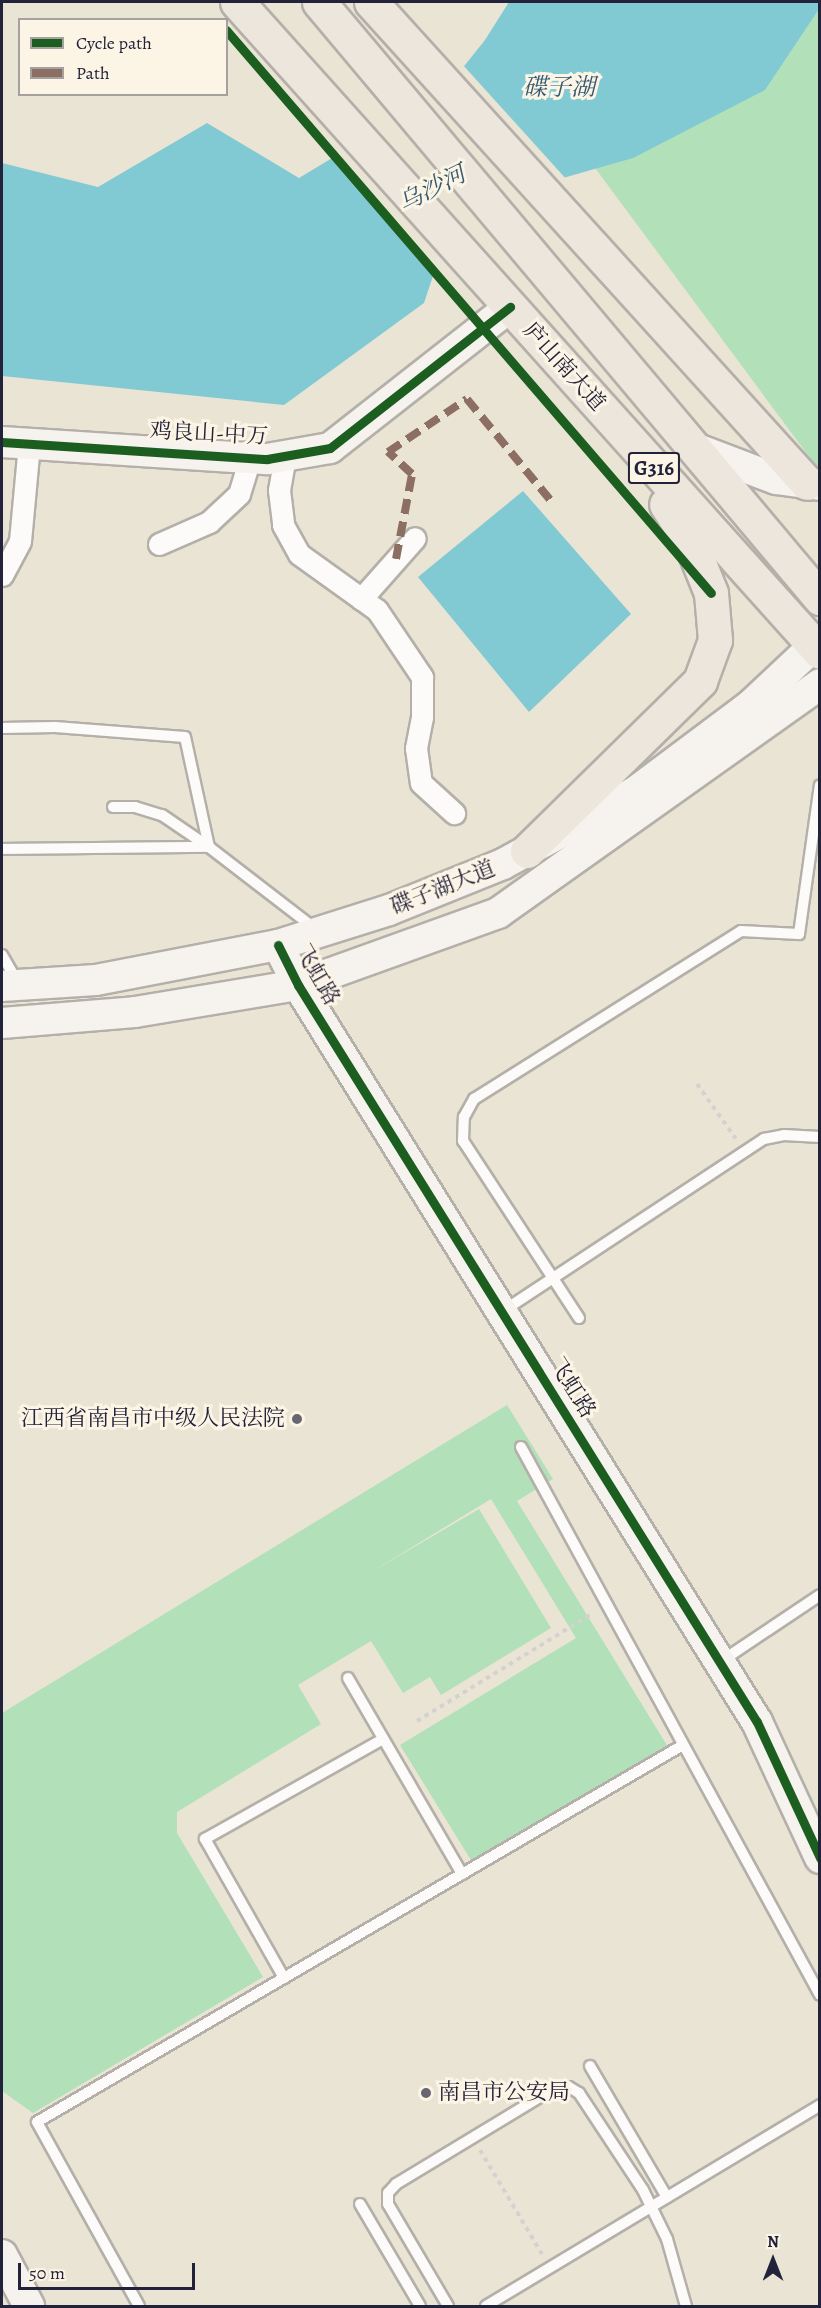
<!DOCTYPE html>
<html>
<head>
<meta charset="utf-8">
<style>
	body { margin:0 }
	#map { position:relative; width:821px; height:2308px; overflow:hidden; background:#eae4d4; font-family:Alegreya,"Noto Serif SC",serif }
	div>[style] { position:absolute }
	.green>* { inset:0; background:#b1e0b9 }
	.water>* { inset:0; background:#82cad3 }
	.pier>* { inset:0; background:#eae4d4 }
	.path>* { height:4px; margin-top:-2px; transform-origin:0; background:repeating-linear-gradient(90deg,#d3d2d0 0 4.5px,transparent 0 9px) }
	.roads { filter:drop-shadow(2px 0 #b4b0a9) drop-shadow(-2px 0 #b4b0a9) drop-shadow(0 2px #b4b0a9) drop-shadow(0 -2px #b4b0a9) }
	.lane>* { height:10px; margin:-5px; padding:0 5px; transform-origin:5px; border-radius:5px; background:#fcfbf9 }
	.street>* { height:21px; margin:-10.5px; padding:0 10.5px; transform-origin:10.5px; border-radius:10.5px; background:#fcfbf9 }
	.secondary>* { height:30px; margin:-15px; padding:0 15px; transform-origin:15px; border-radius:15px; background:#f6f2ee }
	.primary>* { height:33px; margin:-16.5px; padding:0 16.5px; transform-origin:16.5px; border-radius:16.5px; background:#ede6dd }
	.highway>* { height:33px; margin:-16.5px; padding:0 16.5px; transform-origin:16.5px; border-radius:16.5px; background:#ede6dd }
	.quiet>* { height:8px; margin-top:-4px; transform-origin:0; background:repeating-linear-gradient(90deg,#8d6e63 0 15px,transparent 0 23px) }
	.cycleway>* { height:9px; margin:-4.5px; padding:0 4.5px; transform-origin:4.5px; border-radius:4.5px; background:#1b5e20 }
	.dots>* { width:16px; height:16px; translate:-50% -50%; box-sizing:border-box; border:3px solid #fcf5e5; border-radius:50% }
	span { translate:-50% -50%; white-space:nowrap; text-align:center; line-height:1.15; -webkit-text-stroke:6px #fcf5e5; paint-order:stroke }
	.shield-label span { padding:2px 4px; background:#fcf5e5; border:2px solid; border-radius:4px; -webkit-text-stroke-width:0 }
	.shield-label { font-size:21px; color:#22223b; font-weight:700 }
	.street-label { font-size:22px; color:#22223b }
	.poi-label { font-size:22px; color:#22223b }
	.right { translate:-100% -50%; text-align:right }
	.left { translate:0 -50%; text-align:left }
	.water-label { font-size:24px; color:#345970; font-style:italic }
	.frame { position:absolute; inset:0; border:3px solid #22223b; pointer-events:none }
	.legend { position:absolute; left:18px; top:18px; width:210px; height:78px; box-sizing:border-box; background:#fcf5e5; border:2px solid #a5a1a1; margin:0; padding:8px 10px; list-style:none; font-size:18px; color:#22223b }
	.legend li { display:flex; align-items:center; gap:12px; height:30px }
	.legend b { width:30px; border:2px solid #a5a1a1 }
	.north { position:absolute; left:743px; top:2230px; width:60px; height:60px; -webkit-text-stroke:4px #fcf5e5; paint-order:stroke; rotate:0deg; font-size:16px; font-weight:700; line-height:24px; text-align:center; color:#22223b }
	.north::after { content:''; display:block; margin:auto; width:21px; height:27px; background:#22223b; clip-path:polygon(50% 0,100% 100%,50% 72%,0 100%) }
	.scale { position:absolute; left:18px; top:2263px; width:177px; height:27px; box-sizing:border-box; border:3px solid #22223b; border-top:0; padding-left:8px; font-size:18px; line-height:21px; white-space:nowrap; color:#22223b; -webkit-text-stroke:4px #fcf5e5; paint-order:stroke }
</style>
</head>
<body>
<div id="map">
	<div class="green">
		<i style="clip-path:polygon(819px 2px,819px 470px,578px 145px)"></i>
		<i style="clip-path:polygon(507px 1405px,553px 1479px,517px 1501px,668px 1747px,474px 1865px,400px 1745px,576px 1638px,491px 1499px,368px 1574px,479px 1509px,551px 1628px,441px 1695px,430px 1677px,403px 1693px,371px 1641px,298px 1685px,321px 1724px,177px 1812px,177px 1833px,263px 1977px,33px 2113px,2px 2091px,2px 1713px)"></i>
	</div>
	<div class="water">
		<i style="clip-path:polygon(509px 2px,819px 2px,819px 9px,765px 90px,633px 158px,514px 192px,440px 255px,424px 303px,284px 405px,2px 376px,2px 163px,98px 187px,207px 123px,299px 178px,445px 90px,485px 40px)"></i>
		<i style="clip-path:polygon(523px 491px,631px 614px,529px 712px,418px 577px)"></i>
	</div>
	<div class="pier">
		<i style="clip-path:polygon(462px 64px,567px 180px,515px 194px,443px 257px,437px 274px,330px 156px,443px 87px)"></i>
	</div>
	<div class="path">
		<i style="left:697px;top:1084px;width:67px;rotate:54.7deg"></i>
		<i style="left:417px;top:1721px;width:206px;rotate:-31.5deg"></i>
		<i style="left:480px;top:2150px;width:121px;rotate:59.2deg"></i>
	</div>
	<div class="roads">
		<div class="lane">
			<i style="left:2px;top:728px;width:53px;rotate:-1.1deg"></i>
			<i style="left:55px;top:727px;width:130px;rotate:4.4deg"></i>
			<i style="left:185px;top:737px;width:113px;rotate:77.7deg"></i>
			<i style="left:113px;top:807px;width:22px"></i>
			<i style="left:135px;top:807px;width:28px;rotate:17deg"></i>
			<i style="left:162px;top:815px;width:57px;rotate:34.2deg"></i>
			<i style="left:2px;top:849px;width:207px;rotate:-0.6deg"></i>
			<i style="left:209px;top:847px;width:133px;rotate:37.6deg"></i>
			<i style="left:2px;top:955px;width:32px;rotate:60deg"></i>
			<i style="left:503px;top:1311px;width:313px;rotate:-33.4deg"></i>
			<i style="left:764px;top:1139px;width:20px;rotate:-11deg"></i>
			<i style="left:784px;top:1135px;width:36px;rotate:3deg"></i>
			<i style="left:579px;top:1318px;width:212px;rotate:-123.2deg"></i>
			<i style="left:463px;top:1141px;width:24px;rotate:-88deg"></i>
			<i style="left:464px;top:1117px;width:21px;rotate:-61deg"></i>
			<i style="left:474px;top:1099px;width:315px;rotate:-32.2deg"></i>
			<i style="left:741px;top:931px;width:58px;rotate:3deg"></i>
			<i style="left:799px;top:934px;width:150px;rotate:-82deg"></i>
			<i style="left:521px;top:1447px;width:624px;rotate:61.38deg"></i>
			<i style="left:720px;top:1662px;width:120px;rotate:-33.8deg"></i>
			<i style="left:348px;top:1678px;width:227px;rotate:59.8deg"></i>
			<i style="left:284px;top:1978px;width:160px;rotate:-119.6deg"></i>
			<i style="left:205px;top:1839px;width:204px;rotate:-29.3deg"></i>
			<i style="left:590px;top:2066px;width:152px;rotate:59.6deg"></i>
			<i style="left:360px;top:2204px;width:118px;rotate:59.5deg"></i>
			<i style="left:139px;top:2306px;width:210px;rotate:-119deg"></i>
			<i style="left:37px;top:2122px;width:748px;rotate:-30.27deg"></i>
			<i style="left:448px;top:2306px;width:118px;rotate:-120.5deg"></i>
			<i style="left:388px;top:2204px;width:11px;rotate:-90deg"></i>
			<i style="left:388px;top:2193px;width:12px;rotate:-48deg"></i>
			<i style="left:396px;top:2184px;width:184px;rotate:-31.2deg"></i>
			<i style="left:553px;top:2089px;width:16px;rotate:-7deg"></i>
			<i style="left:569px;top:2087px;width:12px;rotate:31deg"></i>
			<i style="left:579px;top:2093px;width:116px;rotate:56.6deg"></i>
			<i style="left:643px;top:2190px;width:55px;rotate:63.9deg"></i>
			<i style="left:667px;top:2239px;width:70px;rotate:74.2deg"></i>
			<i style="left:486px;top:2306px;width:390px;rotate:-31deg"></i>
		</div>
		<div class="street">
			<i style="left:285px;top:456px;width:35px;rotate:100deg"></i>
			<i style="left:279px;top:490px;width:35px;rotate:83deg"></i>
			<i style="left:283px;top:525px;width:33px;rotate:61deg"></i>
			<i style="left:299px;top:554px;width:96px;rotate:35.7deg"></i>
			<i style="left:377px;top:610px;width:81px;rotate:56.1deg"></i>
			<i style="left:422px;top:677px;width:40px;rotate:90deg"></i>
			<i style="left:422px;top:717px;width:32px;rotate:101deg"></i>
			<i style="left:416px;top:748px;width:35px;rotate:82deg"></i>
			<i style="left:421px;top:783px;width:45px;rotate:42.3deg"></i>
			<i style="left:159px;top:544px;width:55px;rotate:-23.7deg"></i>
			<i style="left:209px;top:522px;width:41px;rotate:-43deg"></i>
			<i style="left:239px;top:494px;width:38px;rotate:-73deg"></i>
			<i style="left:2px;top:575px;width:38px;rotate:-62deg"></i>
			<i style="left:20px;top:541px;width:97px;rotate:-84.7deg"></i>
			<i style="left:361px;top:599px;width:81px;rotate:-48.5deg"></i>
		</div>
		<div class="secondary">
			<i style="left:2px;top:442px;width:266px;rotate:3.7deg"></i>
			<i style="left:267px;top:459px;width:64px;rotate:-9.9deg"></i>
			<i style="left:330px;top:448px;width:229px;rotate:-38.1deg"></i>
			<i style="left:692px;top:447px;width:90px;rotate:20.9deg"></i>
			<i style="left:776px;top:479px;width:44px;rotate:7.8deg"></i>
			<i style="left:278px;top:945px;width:45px;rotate:63.4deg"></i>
			<i style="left:298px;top:985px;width:868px;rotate:58.09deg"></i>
			<i style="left:757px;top:1722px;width:150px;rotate:65.1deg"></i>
			<i style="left:2px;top:986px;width:94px;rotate:-3.7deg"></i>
			<i style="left:96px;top:980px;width:185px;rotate:-10.9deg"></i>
			<i style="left:278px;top:945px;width:116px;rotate:-17.5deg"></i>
			<i style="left:389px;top:910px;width:123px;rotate:-22deg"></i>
			<i style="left:503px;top:864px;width:150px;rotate:-28.6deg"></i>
			<i style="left:635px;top:792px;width:145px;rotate:-36.9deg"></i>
			<i style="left:751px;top:705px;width:95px;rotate:-43.3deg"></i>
			<i style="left:2px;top:1023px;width:133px;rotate:-4.7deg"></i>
			<i style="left:135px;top:1012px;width:165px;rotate:-9.4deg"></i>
			<i style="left:298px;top:985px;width:213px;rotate:-19.8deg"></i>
			<i style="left:498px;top:913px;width:395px;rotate:-35.4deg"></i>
			<i style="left:2px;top:2255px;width:58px;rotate:62.1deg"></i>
		</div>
		<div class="primary">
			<i style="left:371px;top:2px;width:649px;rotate:47.81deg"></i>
		</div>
		<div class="highway">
			<i style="left:237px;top:2px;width:873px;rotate:48.11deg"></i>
			<i style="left:319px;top:2px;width:779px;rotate:49.95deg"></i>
			<i style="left:527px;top:851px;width:243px;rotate:-44.5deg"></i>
			<i style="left:700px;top:681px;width:44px;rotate:-69.9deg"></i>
			<i style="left:715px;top:640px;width:47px;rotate:-94.9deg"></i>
			<i style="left:711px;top:593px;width:54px;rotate:-111.8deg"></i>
			<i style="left:691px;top:543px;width:46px;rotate:-122.7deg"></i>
		</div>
	</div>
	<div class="quiet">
		<i style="left:396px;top:559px;width:86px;rotate:-79.3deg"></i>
		<i style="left:412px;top:474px;width:33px;rotate:-137deg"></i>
		<i style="left:388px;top:452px;width:95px;rotate:-33.9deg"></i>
		<i style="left:467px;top:399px;width:134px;rotate:50.5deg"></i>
	</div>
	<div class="cycleway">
		<i style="left:226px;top:30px;width:743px;rotate:49.26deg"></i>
		<i style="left:2px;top:442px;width:266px;rotate:3.7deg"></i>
		<i style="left:267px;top:459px;width:64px;rotate:-9.9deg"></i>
		<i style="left:330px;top:448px;width:229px;rotate:-38.1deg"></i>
		<i style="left:278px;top:945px;width:45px;rotate:63.4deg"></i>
		<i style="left:298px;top:985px;width:868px;rotate:58.09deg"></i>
		<i style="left:757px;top:1722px;width:150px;rotate:65.1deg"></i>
	</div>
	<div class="dots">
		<i style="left:297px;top:1419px;background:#686671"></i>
		<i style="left:426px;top:2093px;background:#686671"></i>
	</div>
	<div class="shield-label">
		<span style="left:654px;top:468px">G316</span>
	</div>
	<div class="street-label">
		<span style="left:564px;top:367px;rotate:48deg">庐山南大道</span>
		<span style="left:209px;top:434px;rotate:3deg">鸡良山-中万</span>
		<span style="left:443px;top:888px;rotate:-22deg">碟子湖大道</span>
		<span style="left:317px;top:975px;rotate:60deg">飞虹路</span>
		<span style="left:572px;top:1388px;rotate:58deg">飞虹路</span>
	</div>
	<div class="poi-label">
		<span class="right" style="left:285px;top:1419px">江西省南昌市中级人民法院</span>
		<span class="left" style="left:438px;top:2093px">南昌市公安局</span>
	</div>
	<div class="water-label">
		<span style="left:559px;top:88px">碟子湖</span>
		<span style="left:432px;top:189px;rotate:-27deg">乌沙河</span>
	</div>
	<div class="frame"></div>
	<ul class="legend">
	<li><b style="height:8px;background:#1b5e20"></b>Cycle path</li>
	<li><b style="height:8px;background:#8d6e63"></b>Path</li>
	</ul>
	<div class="north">N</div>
	<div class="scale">50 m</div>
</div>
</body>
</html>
